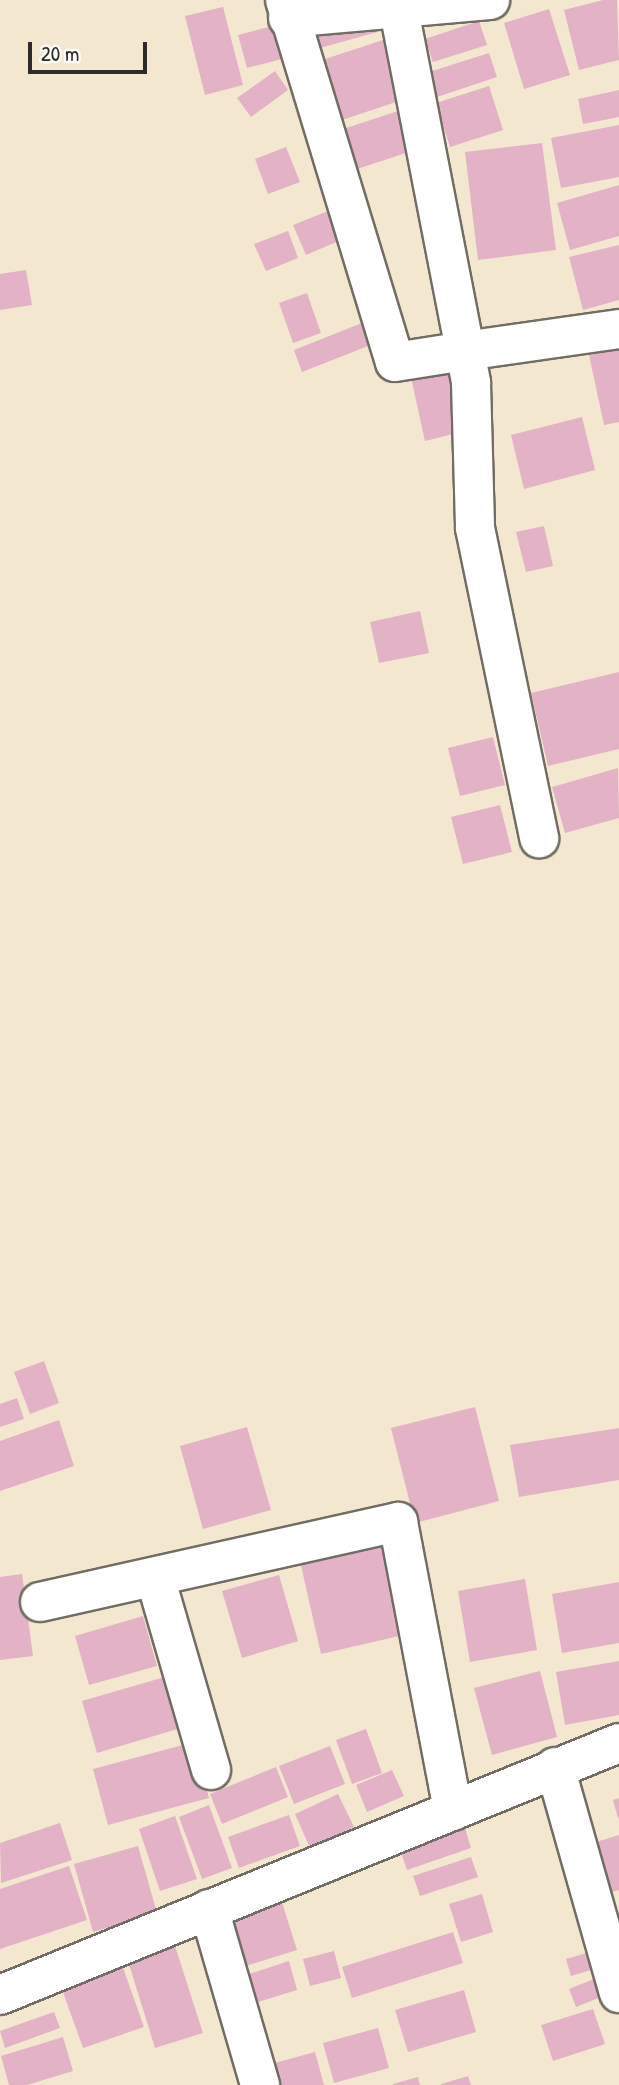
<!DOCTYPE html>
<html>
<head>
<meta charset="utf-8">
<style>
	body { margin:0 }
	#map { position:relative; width:619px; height:2085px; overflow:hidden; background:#f4e7cf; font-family:"Patrick Hand",sans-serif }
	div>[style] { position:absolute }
	.building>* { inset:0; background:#e3b2c7 }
	.roads { filter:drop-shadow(2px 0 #716d64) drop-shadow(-2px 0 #716d64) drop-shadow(0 2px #716d64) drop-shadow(0 -2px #716d64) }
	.street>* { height:38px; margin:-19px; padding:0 19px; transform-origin:19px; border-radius:19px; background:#fff }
	.secondary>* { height:38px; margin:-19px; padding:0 19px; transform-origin:19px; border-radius:19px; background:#fff }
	span { translate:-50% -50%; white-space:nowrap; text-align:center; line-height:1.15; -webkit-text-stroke:5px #fdfcf7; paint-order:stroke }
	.scale { position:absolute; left:28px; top:42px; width:119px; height:32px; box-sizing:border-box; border:4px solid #2b2b2b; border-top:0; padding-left:9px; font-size:21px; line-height:24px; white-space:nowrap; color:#2b2b2b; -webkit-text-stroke:5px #fdfcf7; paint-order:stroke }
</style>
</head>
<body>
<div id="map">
	<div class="building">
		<i style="clip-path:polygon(603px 0,617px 0,619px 60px,579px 70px,564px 10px)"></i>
		<i style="clip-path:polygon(223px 7px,243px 85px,205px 95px,185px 16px)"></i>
		<i style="clip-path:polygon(382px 8px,388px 29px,320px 48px,314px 26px)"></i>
		<i style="clip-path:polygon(549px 9px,570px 75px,524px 89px,504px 23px)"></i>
		<i style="clip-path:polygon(479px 21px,487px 45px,433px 62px,425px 39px)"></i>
		<i style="clip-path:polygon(276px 25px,286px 58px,247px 68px,238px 35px)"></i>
		<i style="clip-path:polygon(386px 39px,405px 99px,342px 120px,322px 60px)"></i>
		<i style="clip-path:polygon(489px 53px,497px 77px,437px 97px,429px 72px)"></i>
		<i style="clip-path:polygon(275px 71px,288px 90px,251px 117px,237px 98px)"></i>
		<i style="clip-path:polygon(489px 86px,503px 130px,450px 147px,436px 103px)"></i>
		<i style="clip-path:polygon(619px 90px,619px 117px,583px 124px,578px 99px)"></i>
		<i style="clip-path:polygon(404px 109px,418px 149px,348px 172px,334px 132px)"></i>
		<i style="clip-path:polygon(619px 125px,619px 177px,561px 188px,551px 138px)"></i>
		<i style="clip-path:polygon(542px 143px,556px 250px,478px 260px,465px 152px)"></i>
		<i style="clip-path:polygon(286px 147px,300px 182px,268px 194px,255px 159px)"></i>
		<i style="clip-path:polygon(619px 185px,619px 236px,570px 250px,557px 203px)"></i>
		<i style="clip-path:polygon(328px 211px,341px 240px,306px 255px,293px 225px)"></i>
		<i style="clip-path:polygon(288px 231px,298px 258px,266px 271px,254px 244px)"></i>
		<i style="clip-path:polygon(619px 245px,619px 300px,583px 310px,569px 257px)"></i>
		<i style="clip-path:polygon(26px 270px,32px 305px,0 310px,0 274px)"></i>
		<i style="clip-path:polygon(307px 293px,321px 333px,293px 343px,279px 303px)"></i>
		<i style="clip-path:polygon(372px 319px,381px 341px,302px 372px,294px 350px)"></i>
		<i style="clip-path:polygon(619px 349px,619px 422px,604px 425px,589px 355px)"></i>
		<i style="clip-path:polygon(449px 364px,465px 431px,425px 441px,410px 373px)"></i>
		<i style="clip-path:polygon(582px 417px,595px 470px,524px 489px,511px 435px)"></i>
		<i style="clip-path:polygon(544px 526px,553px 566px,526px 572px,516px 532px)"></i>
		<i style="clip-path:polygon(420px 611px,429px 653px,379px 663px,370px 622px)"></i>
		<i style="clip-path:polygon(619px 672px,619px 749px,548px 766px,531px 693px)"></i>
		<i style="clip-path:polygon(493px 737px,505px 785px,460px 796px,448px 748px)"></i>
		<i style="clip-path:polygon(618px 768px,619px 818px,565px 833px,552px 787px)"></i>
		<i style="clip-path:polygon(500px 805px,512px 852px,463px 864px,451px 817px)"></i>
		<i style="clip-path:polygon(44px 1361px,59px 1403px,30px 1414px,14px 1372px)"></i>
		<i style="clip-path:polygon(17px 1398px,24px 1419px,0 1427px,0 1404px)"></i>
		<i style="clip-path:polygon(475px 1407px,499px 1501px,415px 1523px,391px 1428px)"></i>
		<i style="clip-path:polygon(59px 1420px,74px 1466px,0 1491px,0 1441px)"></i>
		<i style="clip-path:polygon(247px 1427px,271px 1510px,203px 1529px,180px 1446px)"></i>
		<i style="clip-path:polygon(619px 1428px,619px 1480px,519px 1497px,510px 1445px)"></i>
		<i style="clip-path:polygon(387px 1542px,408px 1634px,321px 1654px,300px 1561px)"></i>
		<i style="clip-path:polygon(22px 1574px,33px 1656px,0 1660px,0 1577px)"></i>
		<i style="clip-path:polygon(279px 1575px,298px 1641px,242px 1658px,222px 1591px)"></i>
		<i style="clip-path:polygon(525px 1579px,537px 1650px,470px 1662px,458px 1591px)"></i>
		<i style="clip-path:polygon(619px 1582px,619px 1643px,562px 1653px,552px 1594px)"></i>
		<i style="clip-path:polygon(143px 1616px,157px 1666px,89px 1685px,75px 1636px)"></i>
		<i style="clip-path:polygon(619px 1661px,619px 1715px,565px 1725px,556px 1672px)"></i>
		<i style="clip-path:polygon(540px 1671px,557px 1737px,492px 1755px,474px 1688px)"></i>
		<i style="clip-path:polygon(175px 1674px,191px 1725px,97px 1753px,82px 1701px)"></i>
		<i style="clip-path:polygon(366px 1729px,382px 1773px,352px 1784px,336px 1740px)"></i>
		<i style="clip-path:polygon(194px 1742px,209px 1798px,108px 1825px,93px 1769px)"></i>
		<i style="clip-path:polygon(330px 1746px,345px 1784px,294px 1804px,279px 1766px)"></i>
		<i style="clip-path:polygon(276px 1767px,288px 1797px,222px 1824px,210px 1794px)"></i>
		<i style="clip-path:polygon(392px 1770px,404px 1796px,367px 1812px,356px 1785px)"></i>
		<i style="clip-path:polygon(338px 1794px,354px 1827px,310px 1848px,295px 1814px)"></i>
		<i style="clip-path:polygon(619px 1798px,619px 1818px,618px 1818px,613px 1800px)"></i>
		<i style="clip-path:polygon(209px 1805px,232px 1868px,202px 1879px,179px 1817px)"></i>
		<i style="clip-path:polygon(289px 1815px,300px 1846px,239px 1868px,228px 1837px)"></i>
		<i style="clip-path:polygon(175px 1816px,197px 1879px,160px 1891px,139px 1829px)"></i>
		<i style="clip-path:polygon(60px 1823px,72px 1860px,1px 1883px,0 1843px)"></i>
		<i style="clip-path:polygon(464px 1825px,471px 1848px,407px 1870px,399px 1847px)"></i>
		<i style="clip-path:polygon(619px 1835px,619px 1890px,612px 1892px,596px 1842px)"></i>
		<i style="clip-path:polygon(138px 1846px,157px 1913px,93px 1932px,74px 1864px)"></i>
		<i style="clip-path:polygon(471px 1857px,478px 1877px,420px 1896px,413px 1876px)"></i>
		<i style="clip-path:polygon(69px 1866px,87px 1920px,0 1949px,0 1889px)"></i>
		<i style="clip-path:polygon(279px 1893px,297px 1950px,246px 1966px,228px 1908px)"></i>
		<i style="clip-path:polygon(482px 1894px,493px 1932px,461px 1942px,449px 1904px)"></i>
		<i style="clip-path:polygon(453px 1932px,463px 1963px,352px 1998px,342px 1967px)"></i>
		<i style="clip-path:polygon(175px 1946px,203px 2033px,155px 2048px,128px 1961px)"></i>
		<i style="clip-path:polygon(603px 1948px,608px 1965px,571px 1976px,566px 1959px)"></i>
		<i style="clip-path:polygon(334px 1951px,341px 1978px,310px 1986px,303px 1959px)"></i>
		<i style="clip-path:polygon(120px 1959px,144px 2027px,83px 2048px,59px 1981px)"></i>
		<i style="clip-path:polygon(289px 1961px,297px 1990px,258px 2002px,249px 1974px)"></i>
		<i style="clip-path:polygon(599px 1977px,606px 1995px,576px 2007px,569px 1989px)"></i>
		<i style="clip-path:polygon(464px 1990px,476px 2032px,408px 2052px,395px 2010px)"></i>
		<i style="clip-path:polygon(593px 2009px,605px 2044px,553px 2061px,541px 2025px)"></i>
		<i style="clip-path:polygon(54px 2012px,60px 2028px,5px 2048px,0 2031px)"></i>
		<i style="clip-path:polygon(378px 2028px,389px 2068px,334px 2083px,323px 2043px)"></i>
		<i style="clip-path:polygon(63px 2037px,73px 2071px,27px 2085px,9px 2085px,1px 2056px)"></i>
		<i style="clip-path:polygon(315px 2052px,324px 2085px,272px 2085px,267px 2065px)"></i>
		<i style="clip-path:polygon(468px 2076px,471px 2085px,441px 2085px,441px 2084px)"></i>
		<i style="clip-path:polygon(418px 2077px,420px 2085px,393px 2085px,393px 2084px)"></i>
	</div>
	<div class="roads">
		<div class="street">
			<i style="left:285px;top:0;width:378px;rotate:73.1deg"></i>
			<i style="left:395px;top:362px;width:71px;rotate:-8.9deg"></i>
			<i style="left:465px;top:351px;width:33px;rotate:79deg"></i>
			<i style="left:471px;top:383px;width:145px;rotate:88.4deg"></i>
			<i style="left:475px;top:528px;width:317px;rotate:78.3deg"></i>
			<i style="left:397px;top:0;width:358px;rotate:79deg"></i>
			<i style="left:465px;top:351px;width:156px;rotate:-8.1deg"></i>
			<i style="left:288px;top:18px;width:203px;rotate:-5.1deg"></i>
			<i style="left:155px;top:1577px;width:201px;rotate:73.8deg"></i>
			<i style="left:40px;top:1602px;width:367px;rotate:-12.6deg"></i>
			<i style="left:398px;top:1522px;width:294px;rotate:79.2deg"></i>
			<i style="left:555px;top:1767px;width:235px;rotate:74.2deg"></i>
			<i style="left:209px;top:1909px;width:183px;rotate:73.8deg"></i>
		</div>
		<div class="secondary">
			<i style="left:0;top:1995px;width:668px;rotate:-22.15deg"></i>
		</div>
	</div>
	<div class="scale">20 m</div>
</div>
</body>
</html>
